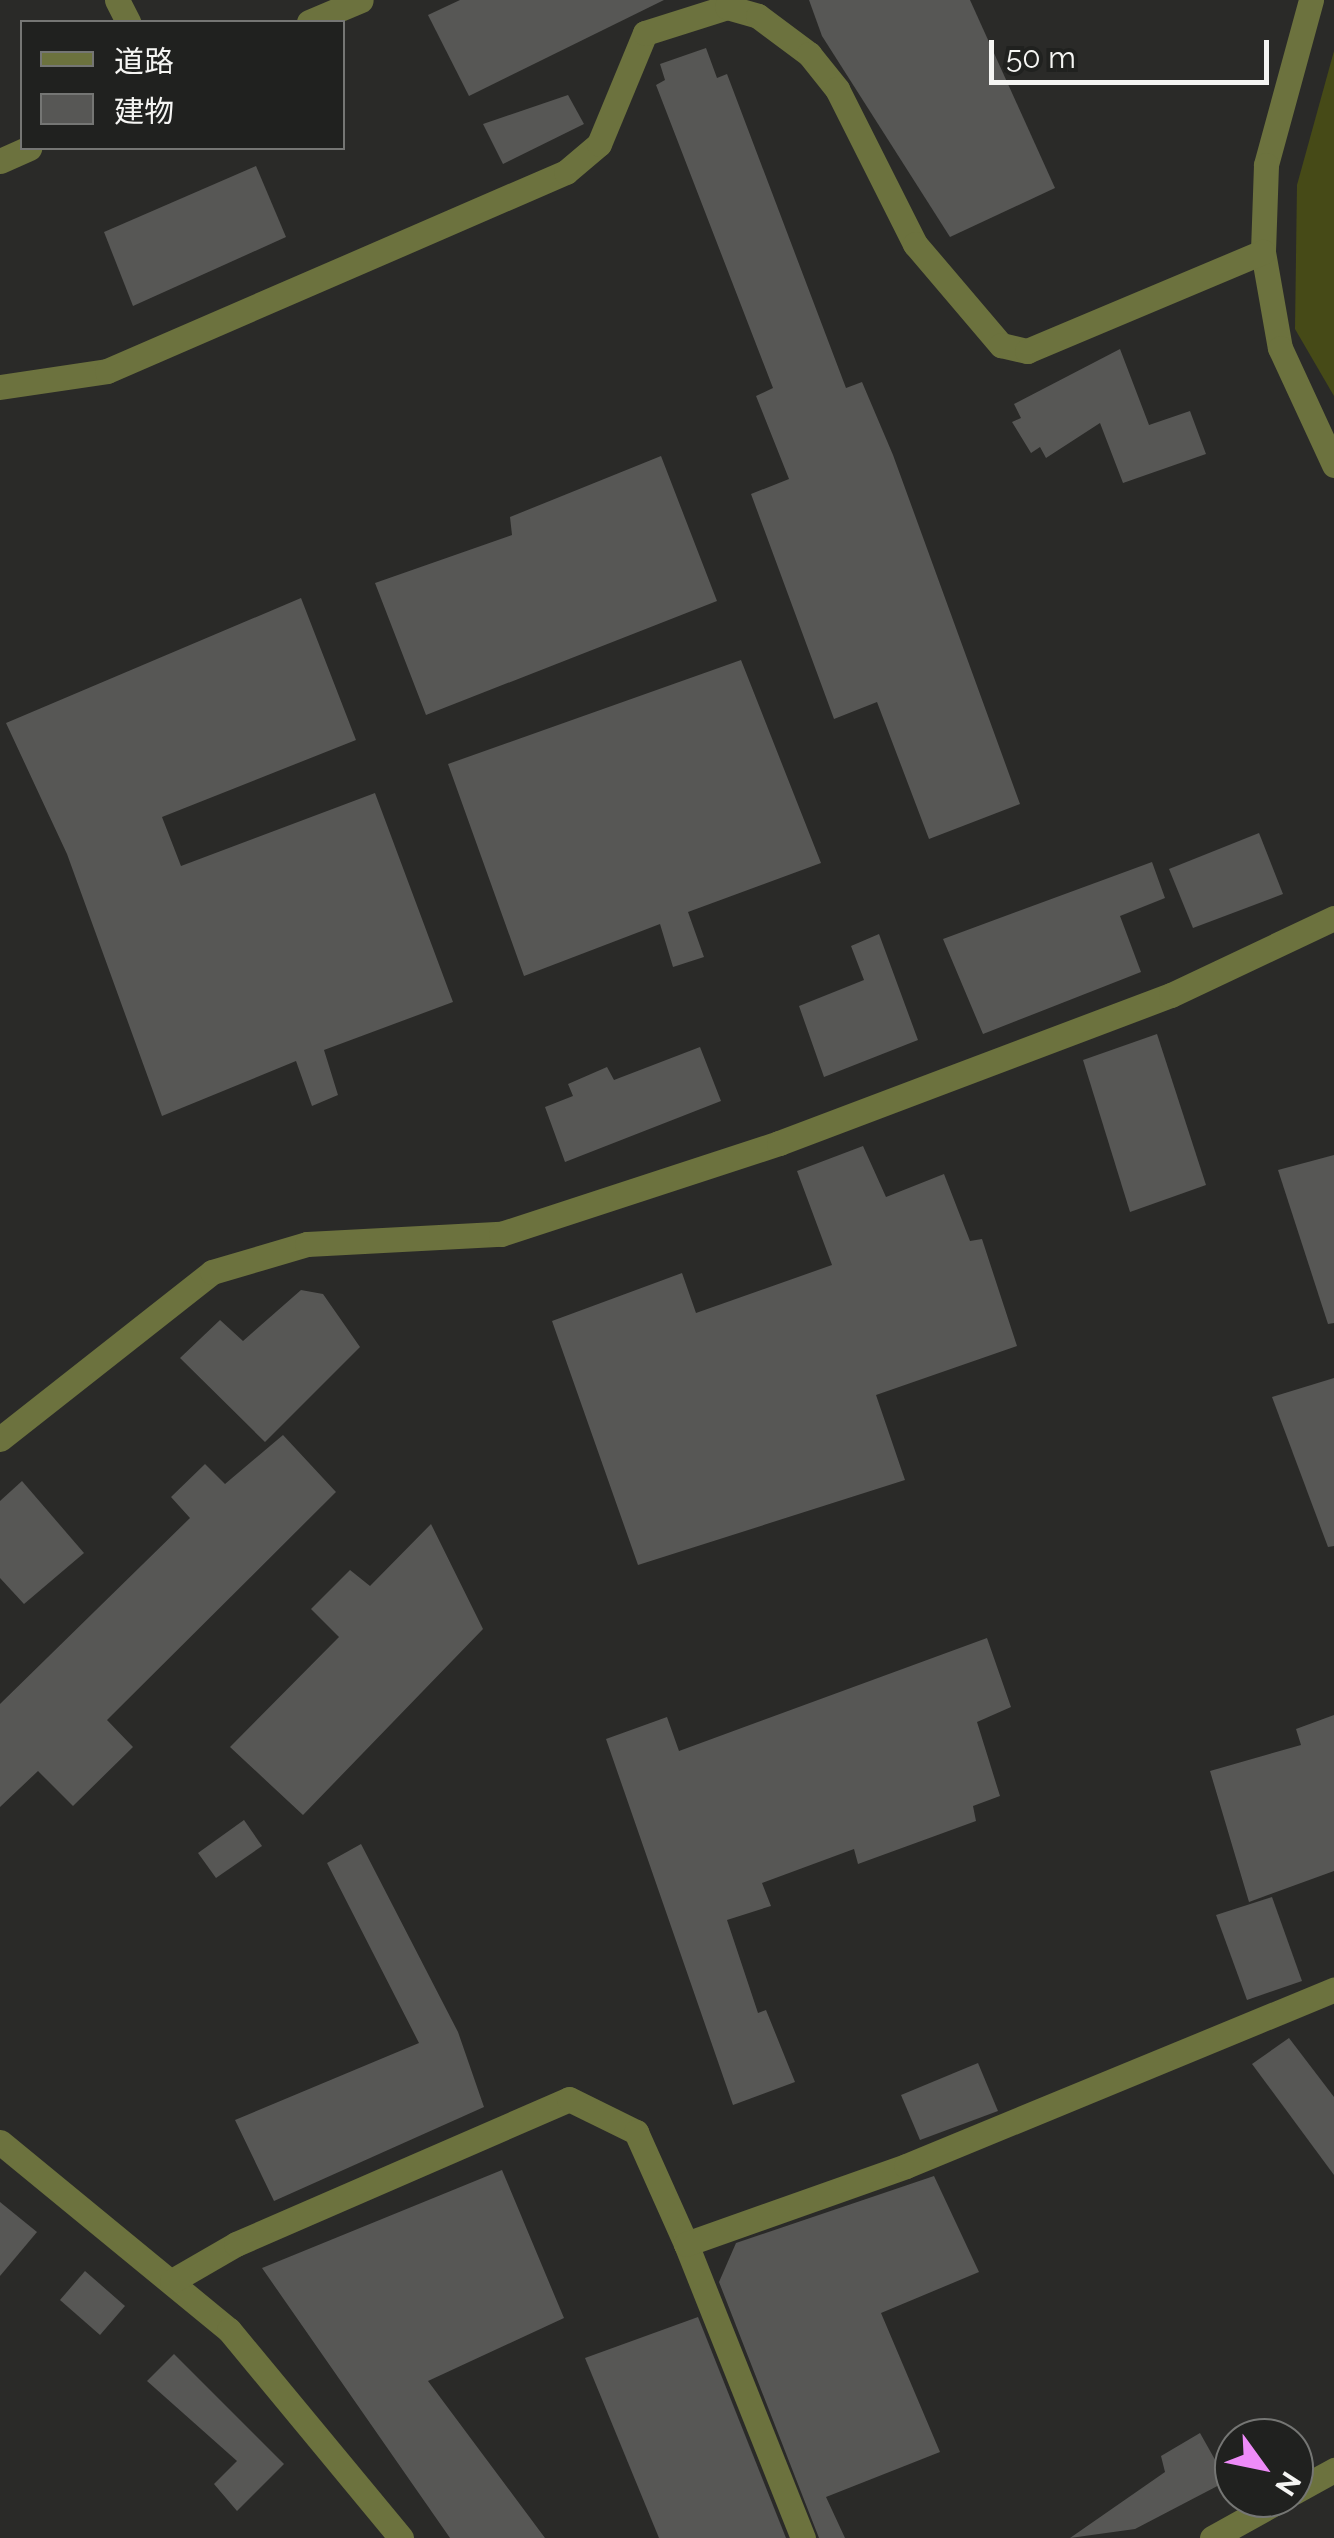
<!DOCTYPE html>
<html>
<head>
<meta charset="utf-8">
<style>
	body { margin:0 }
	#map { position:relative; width:1334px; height:2538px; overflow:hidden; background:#2a2a28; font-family:Raleway,"Noto Sans JP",sans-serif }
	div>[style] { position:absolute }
	.green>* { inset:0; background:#464a17 }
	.building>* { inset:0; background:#575755 }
	.minor>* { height:25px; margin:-12.5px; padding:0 12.5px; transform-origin:12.5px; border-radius:12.5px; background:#6c723e }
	span { translate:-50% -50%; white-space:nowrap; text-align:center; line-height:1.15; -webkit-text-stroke:8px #20211f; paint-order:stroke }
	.legend { position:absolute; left:20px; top:20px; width:325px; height:130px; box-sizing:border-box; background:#20211f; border:2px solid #757674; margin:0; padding:12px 18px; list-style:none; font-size:30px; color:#f5f5f3 }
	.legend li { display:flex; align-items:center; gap:20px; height:50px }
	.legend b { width:50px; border:2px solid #757674 }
	.north { position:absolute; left:1214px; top:2418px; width:100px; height:100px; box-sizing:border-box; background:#20211f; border:2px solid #757674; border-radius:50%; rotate:123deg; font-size:28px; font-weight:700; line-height:40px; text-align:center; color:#f5f5f3 }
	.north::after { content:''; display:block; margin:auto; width:35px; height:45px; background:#ee8bf8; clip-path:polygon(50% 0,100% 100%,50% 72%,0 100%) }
	.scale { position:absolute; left:989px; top:40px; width:280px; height:45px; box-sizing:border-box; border:5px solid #f5f5f3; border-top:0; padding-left:12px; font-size:30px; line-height:35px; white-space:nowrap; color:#f5f5f3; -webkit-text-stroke:8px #20211f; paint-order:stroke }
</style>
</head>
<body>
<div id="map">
	<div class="green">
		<i style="clip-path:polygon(1334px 51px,1334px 396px,1295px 329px,1297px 185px)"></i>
	</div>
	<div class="building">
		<i style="clip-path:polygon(460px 0,664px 0,469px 96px,428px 15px)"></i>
		<i style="clip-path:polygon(809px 0,970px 0,1055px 188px,950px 237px,822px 36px)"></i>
		<i style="clip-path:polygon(706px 48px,717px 78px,727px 74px,846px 388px,862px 382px,893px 455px,1020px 804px,929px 839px,877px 702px,834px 719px,751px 494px,789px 479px,756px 396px,773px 388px,656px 85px,665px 80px,660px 64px)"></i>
		<i style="clip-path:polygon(568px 95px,584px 124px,503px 164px,483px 124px)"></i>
		<i style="clip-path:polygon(256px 166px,286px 237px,133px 306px,104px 232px)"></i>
		<i style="clip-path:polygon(1120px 349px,1149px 425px,1190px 411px,1206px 454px,1123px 483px,1100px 423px,1046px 458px,1040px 447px,1031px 453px,1012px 422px,1021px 418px,1014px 404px)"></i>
		<i style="clip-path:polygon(661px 456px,717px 601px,426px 715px,375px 583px,512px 535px,510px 517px)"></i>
		<i style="clip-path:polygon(301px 598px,356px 740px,162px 817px,181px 866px,375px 793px,453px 1002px,324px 1050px,338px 1095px,312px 1106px,296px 1061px,162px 1116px,67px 854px,6px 723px)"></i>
		<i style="clip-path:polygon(741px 660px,821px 863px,688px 912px,704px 957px,673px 967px,660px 924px,524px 976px,448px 764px)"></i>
		<i style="clip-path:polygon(1259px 833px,1283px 894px,1193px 928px,1169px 869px)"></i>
		<i style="clip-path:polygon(1152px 862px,1165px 898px,1120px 916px,1141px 972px,983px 1034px,943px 939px)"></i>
		<i style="clip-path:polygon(879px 934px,918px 1040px,824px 1077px,799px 1006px,864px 980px,851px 946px)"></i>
		<i style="clip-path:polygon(1157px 1034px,1206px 1185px,1130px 1212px,1083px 1060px)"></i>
		<i style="clip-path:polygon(700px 1047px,721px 1101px,565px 1162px,545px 1107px,573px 1096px,568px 1084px,607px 1067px,614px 1080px)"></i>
		<i style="clip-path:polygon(863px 1146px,886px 1197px,944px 1174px,970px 1241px,982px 1239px,1017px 1346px,876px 1395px,905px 1480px,638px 1565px,552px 1321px,682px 1273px,696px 1313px,832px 1265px,797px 1171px)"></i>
		<i style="clip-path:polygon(1334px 1155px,1334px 1323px,1328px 1324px,1278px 1170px)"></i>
		<i style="clip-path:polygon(301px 1290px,323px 1294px,360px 1347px,265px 1442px,180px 1358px,220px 1320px,243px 1341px)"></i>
		<i style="clip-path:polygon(1334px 1378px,1334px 1546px,1328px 1547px,1272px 1397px)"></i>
		<i style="clip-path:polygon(283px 1435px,336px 1492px,107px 1720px,133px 1747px,73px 1806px,38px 1771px,0 1807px,0 1704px,190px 1518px,171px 1497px,205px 1464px,225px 1484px)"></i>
		<i style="clip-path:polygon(22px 1481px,84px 1553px,24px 1604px,0 1578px,0 1501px)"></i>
		<i style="clip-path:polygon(431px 1524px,483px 1629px,303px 1815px,230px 1747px,339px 1637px,311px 1609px,350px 1570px,370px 1586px)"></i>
		<i style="clip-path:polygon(987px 1638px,1011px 1707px,977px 1722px,1000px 1796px,973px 1806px,976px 1821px,858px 1864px,854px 1849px,762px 1883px,771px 1906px,727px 1920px,758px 2013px,766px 2010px,795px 2082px,733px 2105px,606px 1739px,667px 1717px,679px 1751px)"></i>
		<i style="clip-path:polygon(1334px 1715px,1334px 1871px,1249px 1902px,1210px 1771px,1301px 1745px,1296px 1729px)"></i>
		<i style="clip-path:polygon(244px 1820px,262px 1846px,216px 1878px,198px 1853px)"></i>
		<i style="clip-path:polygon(361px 1844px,458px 2032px,484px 2107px,274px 2201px,235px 2120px,419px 2043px,327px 1863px)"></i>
		<i style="clip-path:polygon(1272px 1897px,1302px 1981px,1247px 2000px,1216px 1915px)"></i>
		<i style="clip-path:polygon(1289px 2038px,1334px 2097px,1334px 2175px,1252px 2064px)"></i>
		<i style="clip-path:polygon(978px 2063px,998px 2111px,920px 2140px,901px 2095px)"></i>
		<i style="clip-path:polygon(502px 2170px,564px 2318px,428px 2381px,545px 2538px,450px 2538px,262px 2268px)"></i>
		<i style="clip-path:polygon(934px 2176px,979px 2272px,881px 2313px,940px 2452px,826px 2497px,845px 2538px,819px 2538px,719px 2282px,736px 2243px)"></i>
		<i style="clip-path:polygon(0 2202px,37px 2232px,0 2276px)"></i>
		<i style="clip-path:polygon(85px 2271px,125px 2306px,100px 2335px,60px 2300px)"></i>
		<i style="clip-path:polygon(698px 2317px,786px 2538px,659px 2538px,585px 2358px)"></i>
		<i style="clip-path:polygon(174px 2354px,284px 2464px,237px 2511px,214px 2484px,237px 2461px,147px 2381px)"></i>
		<i style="clip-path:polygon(1200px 2433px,1227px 2481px,1135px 2529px,1070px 2538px,1165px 2472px,1161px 2456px)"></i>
	</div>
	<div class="minor">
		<i style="left:117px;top:0;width:25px;rotate:63deg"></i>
		<i style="left:1311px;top:0;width:171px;rotate:105.3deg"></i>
		<i style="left:1266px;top:165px;width:87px;rotate:92deg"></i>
		<i style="left:1263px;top:252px;width:97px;rotate:80deg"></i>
		<i style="left:1280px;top:348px;width:129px;rotate:65.2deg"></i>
		<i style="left:309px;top:22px;width:56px;rotate:-22.9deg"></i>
		<i style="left:0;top:161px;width:32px;rotate:-24deg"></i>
		<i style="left:0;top:387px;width:108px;rotate:-8.5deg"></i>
		<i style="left:107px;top:371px;width:500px;rotate:-23.44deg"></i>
		<i style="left:566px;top:172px;width:43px;rotate:-40.3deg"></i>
		<i style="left:599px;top:144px;width:120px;rotate:-67.5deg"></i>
		<i style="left:645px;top:33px;width:86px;rotate:-17.6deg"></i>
		<i style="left:727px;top:7px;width:32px;rotate:16deg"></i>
		<i style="left:758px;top:16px;width:64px;rotate:36.7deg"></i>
		<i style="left:809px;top:54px;width:45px;rotate:51.3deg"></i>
		<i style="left:837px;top:89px;width:174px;rotate:63.3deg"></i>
		<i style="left:915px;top:244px;width:133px;rotate:49.6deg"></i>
		<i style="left:1001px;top:345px;width:27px;rotate:13deg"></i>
		<i style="left:1027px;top:351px;width:256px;rotate:-22.8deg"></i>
		<i style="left:0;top:1439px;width:270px;rotate:-38.2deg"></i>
		<i style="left:212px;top:1272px;width:99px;rotate:-16.4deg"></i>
		<i style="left:307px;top:1244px;width:194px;rotate:-3deg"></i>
		<i style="left:501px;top:1234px;width:293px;rotate:-18.1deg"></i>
		<i style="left:779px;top:1143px;width:419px;rotate:-20.7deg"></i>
		<i style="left:1171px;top:995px;width:180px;rotate:-25.3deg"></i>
		<i style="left:0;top:2142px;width:296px;rotate:39.4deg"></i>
		<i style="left:229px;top:2330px;width:270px;rotate:50.4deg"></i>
		<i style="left:172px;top:2281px;width:74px;rotate:-30deg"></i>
		<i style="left:236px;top:2244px;width:363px;rotate:-23.5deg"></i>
		<i style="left:569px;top:2099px;width:75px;rotate:26.2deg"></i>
		<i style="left:636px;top:2132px;width:123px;rotate:65.9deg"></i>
		<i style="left:1294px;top:2492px;width:46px;rotate:-28.8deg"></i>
		<i style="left:803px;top:2538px;width:316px;rotate:-111.7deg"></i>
		<i style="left:686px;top:2244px;width:233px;rotate:-19.5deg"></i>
		<i style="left:906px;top:2166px;width:463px;rotate:-22.4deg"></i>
		<i style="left:1212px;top:2538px;width:82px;rotate:-29.1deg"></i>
	</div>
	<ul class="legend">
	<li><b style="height:12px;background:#6c723e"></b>道路</li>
	<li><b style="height:28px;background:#575755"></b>建物</li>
	</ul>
	<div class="north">N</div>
	<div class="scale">50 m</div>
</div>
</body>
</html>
